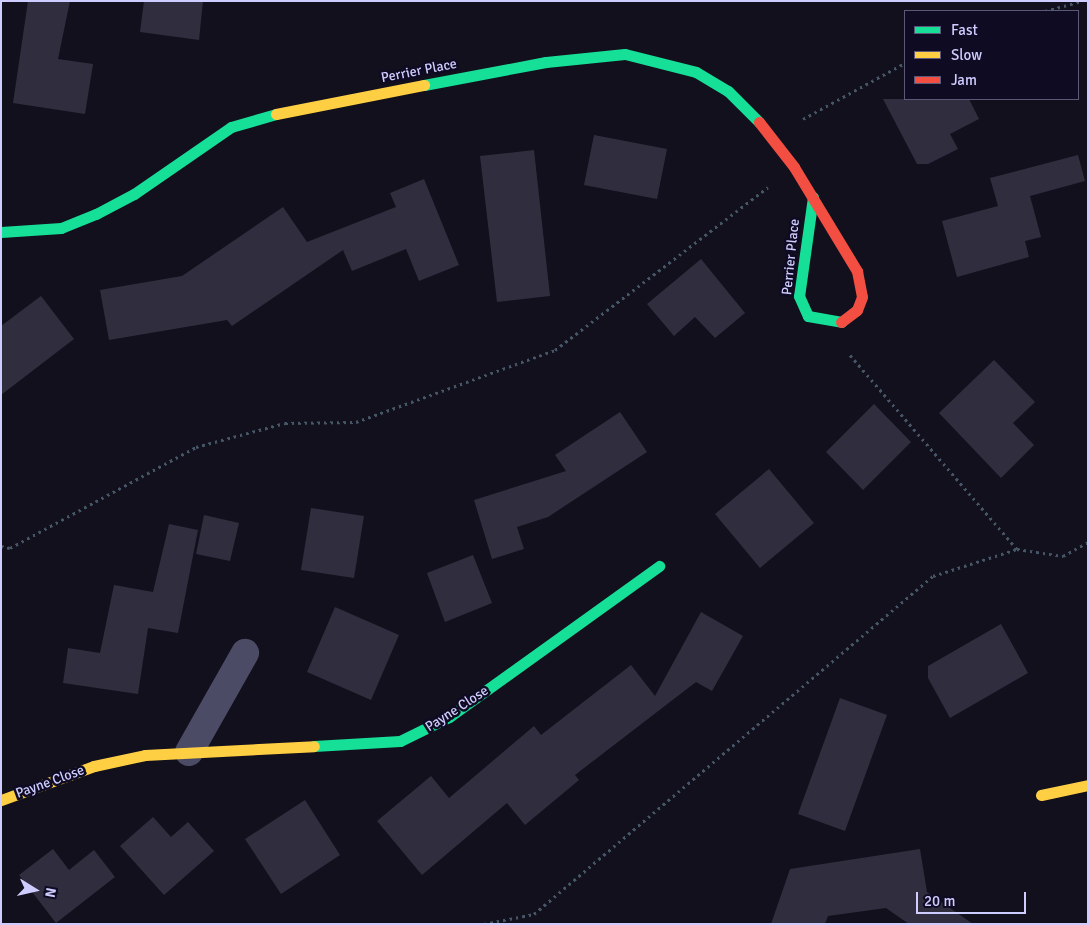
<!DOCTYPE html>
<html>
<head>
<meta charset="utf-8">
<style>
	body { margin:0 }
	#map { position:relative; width:1089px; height:925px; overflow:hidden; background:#12101d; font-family:Signika,sans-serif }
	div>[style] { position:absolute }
	.building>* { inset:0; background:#302d3f }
	.path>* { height:3px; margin-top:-1.5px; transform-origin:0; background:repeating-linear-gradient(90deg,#455766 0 2.5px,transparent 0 6.5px) }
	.street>* { height:28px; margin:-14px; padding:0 14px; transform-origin:14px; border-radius:14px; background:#4b4b66 }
	.fast>* { height:11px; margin:-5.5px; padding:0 5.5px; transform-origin:5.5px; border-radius:5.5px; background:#16e098 }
	.slow>* { height:11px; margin:-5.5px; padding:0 5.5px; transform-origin:5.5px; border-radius:5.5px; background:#ffcf43 }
	.jam>* { height:11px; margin:-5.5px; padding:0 5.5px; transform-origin:5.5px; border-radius:5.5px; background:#f24e42 }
	span { translate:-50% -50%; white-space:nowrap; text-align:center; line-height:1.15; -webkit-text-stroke:5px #0e0b22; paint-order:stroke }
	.street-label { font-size:14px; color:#cfccff }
	.frame { position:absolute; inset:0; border:2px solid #cfccff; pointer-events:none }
	.legend { position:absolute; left:904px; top:10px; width:175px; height:90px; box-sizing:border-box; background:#0e0b22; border:1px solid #5b587a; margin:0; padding:6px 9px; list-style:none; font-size:15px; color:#cfccff }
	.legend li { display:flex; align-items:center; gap:10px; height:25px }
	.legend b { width:25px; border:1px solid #5b587a }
	.north { position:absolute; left:10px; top:865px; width:50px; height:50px; -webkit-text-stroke:4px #0e0b22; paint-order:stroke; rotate:100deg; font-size:14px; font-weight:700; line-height:20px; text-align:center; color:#cfccff }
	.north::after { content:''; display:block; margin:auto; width:18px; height:22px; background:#cfccff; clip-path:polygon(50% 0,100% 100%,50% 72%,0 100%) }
	.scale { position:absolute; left:916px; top:892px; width:110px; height:22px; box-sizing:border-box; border:2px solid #cfccff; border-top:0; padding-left:6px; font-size:15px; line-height:18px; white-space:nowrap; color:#cfccff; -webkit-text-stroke:4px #0e0b22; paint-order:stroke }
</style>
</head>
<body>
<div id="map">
	<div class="building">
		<i style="clip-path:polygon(28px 1px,70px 1px,58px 59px,93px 64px,85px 114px,13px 103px)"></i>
		<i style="clip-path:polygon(144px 1px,203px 1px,199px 40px,140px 32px)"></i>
		<i style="clip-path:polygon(883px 99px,969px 99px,979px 119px,950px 134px,958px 149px,928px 164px,917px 164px)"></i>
		<i style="clip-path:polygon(594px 135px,667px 149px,657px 199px,584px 185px)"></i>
		<i style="clip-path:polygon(534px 150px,550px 296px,497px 302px,480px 156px)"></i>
		<i style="clip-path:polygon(1078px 155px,1085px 181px,1030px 196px,1041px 237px,1025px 241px,1029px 257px,957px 277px,942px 221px,998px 206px,990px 178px)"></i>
		<i style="clip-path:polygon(424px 179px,459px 265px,419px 281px,406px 249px,352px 271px,343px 250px,232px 326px,227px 320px,109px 340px,100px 290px,182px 276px,283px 207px,307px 242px,396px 207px,390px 193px)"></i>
		<i style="clip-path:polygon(701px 259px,745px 313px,715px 338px,695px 317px,674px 336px,647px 304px)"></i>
		<i style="clip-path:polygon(41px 296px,74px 339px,1px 395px,1px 326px)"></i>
		<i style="clip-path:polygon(994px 360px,1035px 402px,1013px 423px,1034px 445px,1001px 478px,939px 413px)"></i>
		<i style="clip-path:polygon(874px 404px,911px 442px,863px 490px,826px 452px)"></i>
		<i style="clip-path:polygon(620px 412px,647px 452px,548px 517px,517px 527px,524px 549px,492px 559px,474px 500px,566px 471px,555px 455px)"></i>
		<i style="clip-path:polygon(769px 469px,814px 523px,760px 568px,715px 514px)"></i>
		<i style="clip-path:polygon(311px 508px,364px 516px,354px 578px,301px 570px)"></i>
		<i style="clip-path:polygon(204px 515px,239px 523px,230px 561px,196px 554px)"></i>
		<i style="clip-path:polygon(169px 524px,198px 530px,178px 633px,148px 628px,138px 694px,63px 683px,68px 648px,100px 653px,114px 585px,153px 592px)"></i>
		<i style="clip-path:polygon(473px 555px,492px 603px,445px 622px,427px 573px)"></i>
		<i style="clip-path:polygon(335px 607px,399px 635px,371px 700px,307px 672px)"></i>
		<i style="clip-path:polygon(701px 612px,743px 636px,712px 691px,696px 682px,575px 775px,579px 780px,525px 825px,507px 803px,422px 875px,377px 821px,431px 776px,449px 798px,534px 726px,541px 735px,631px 665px,655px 696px)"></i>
		<i style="clip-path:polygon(1001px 624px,1028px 673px,950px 718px,928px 678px,928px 666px)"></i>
		<i style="clip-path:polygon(840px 698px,887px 715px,845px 831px,798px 814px)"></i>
		<i style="clip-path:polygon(305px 800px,340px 855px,281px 894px,245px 839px)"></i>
		<i style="clip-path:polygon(153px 817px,171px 837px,188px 822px,214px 851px,164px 895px,120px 846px)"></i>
		<i style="clip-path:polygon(53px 849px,69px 870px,94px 850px,115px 877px,56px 923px,19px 875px)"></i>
		<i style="clip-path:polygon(920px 849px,927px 892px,973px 924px,909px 924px,886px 908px,828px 916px,825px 924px,771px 924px,790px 869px)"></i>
	</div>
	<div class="path">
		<i style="left:1045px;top:11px;width:38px;rotate:-15deg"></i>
		<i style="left:803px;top:119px;width:116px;rotate:-28.8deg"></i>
		<i style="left:850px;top:355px;width:256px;rotate:49.3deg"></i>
		<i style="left:1px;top:546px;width:9px;rotate:13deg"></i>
		<i style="left:10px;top:548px;width:212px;rotate:-28.5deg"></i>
		<i style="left:196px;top:447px;width:92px;rotate:-15.1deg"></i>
		<i style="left:285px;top:423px;width:71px;rotate:-0.8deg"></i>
		<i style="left:356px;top:422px;width:212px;rotate:-19.9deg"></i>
		<i style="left:555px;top:350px;width:268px;rotate:-37.4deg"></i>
		<i style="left:484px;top:924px;width:51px;rotate:-11.3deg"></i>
		<i style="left:534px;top:914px;width:523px;rotate:-40.27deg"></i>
		<i style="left:933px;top:576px;width:88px;rotate:-17.8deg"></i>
		<i style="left:1017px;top:549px;width:47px;rotate:8.7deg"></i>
		<i style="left:1063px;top:556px;width:29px;rotate:-29deg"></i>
	</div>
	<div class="street">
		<i style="left:189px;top:752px;width:114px;rotate:-60.5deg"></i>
	</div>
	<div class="fast">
		<i style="left:424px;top:85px;width:124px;rotate:-10.7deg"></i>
		<i style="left:546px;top:62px;width:79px;rotate:-5.8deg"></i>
		<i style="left:625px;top:54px;width:73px;rotate:14.2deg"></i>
		<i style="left:696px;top:72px;width:37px;rotate:31deg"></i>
		<i style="left:728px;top:91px;width:44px;rotate:45deg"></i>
		<i style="left:813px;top:197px;width:100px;rotate:98deg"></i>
		<i style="left:799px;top:296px;width:22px;rotate:66deg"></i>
		<i style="left:808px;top:316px;width:34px;rotate:10deg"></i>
		<i style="left:1px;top:232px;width:60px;rotate:-3.8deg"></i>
		<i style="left:61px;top:228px;width:38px;rotate:-22deg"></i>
		<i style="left:96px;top:214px;width:43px;rotate:-27.8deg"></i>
		<i style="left:134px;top:194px;width:118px;rotate:-34.6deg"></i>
		<i style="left:231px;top:127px;width:47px;rotate:-16.1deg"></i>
		<i style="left:314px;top:746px;width:86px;rotate:-3.3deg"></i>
		<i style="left:400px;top:741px;width:55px;rotate:-26.1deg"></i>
		<i style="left:449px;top:717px;width:259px;rotate:-35.7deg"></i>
	</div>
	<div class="slow">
		<i style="left:276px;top:114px;width:151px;rotate:-11.1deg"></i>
		<i style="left:1041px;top:795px;width:48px;rotate:-12deg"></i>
		<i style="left:1px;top:800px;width:99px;rotate:-20.1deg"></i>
		<i style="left:94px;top:766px;width:52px;rotate:-12.2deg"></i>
		<i style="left:145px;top:755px;width:169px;rotate:-3deg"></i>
	</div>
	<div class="jam">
		<i style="left:759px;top:122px;width:57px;rotate:52.1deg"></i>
		<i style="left:794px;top:167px;width:122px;rotate:58.8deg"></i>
		<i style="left:857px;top:271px;width:26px;rotate:79deg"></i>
		<i style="left:862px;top:297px;width:14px;rotate:111deg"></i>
		<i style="left:857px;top:310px;width:20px;rotate:143deg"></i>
	</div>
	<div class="street-label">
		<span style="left:419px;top:71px;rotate:-11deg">Perrier Place</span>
		<span style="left:791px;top:257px;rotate:-84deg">Perrier Place</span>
		<span style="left:457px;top:709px;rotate:-33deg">Payne Close</span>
		<span style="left:50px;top:782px;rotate:-20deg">Payne Close</span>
	</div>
	<div class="frame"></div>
	<ul class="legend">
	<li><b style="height:6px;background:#16e098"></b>Fast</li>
	<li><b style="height:6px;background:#ffcf43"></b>Slow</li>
	<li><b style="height:6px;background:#f24e42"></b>Jam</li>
	</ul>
	<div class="north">N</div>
	<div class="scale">20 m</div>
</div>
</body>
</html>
